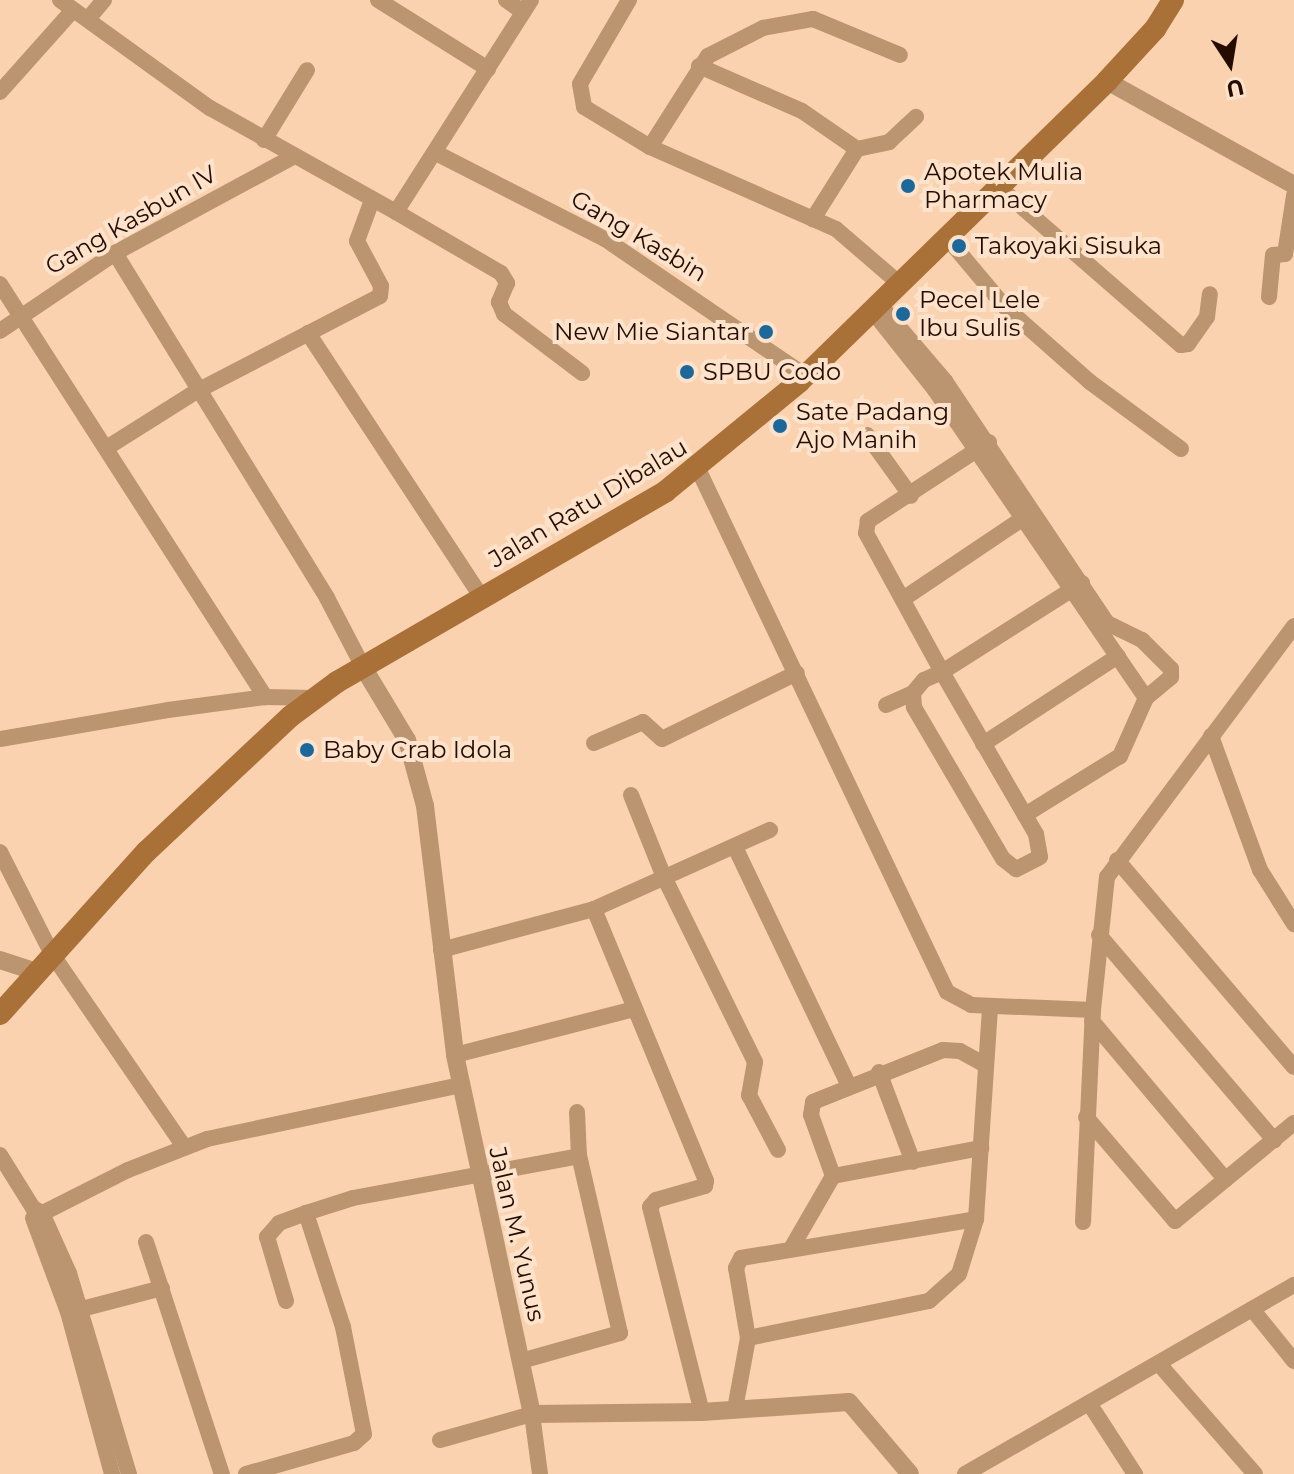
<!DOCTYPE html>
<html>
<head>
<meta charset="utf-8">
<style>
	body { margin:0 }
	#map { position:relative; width:1294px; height:1474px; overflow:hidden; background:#fad2af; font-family:Montserrat,sans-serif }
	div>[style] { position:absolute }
	.minor>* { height:16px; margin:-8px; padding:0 8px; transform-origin:8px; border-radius:8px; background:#bb9470 }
	.tertiary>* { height:18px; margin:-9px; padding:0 9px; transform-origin:9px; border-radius:9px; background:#bb9470 }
	.secondary>* { height:22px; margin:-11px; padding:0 11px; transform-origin:11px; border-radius:11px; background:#a97037 }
	.dots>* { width:22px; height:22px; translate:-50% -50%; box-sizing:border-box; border:4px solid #fde3cb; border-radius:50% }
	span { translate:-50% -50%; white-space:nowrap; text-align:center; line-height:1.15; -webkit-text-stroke:8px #fde3cb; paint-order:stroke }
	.poi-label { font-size:24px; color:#240d00 }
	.left { translate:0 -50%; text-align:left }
	.right { translate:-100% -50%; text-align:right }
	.street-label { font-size:24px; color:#240d00 }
	.north { position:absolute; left:1190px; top:24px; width:80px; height:80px; -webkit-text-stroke:6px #fde3cb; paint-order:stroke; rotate:168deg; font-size:22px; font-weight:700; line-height:32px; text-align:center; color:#240d00 }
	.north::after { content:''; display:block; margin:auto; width:28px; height:36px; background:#240d00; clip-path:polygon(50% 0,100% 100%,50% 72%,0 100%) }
</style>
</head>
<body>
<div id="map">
	<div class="minor">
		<i style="left:60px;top:0;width:185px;rotate:35.8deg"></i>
		<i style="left:210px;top:108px;width:213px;rotate:29.2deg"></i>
		<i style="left:396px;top:212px;width:251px;rotate:-57.5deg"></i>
		<i style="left:378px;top:0;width:130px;rotate:32.1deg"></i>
		<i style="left:506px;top:0;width:21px;rotate:35deg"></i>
		<i style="left:629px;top:0;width:97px;rotate:120.3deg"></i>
		<i style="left:580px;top:84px;width:23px;rotate:80deg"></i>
		<i style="left:584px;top:107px;width:77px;rotate:31.2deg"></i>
		<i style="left:650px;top:147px;width:203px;rotate:23.8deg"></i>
		<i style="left:836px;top:229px;width:86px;rotate:40.7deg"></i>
		<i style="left:88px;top:19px;width:25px;rotate:-50deg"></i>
		<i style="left:699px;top:66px;width:112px;rotate:23.6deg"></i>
		<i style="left:802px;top:111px;width:67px;rotate:34.6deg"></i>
		<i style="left:857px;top:149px;width:83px;rotate:122.2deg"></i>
		<i style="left:0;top:92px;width:110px;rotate:-48.3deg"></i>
		<i style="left:264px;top:140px;width:82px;rotate:-58.4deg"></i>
		<i style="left:650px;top:147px;width:108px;rotate:-57.5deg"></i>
		<i style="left:708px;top:56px;width:62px;rotate:-27deg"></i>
		<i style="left:763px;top:28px;width:51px;rotate:-10.2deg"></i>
		<i style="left:813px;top:19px;width:94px;rotate:22.5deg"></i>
		<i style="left:857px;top:149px;width:33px;rotate:-12deg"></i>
		<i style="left:889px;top:142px;width:37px;rotate:-43deg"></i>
		<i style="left:438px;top:154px;width:187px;rotate:27deg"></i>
		<i style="left:605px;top:239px;width:243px;rotate:34.3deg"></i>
		<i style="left:999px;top:187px;width:241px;rotate:41deg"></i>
		<i style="left:1181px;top:345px;width:7px;rotate:-8deg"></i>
		<i style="left:1188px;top:344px;width:33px;rotate:-55deg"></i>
		<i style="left:1207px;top:317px;width:23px;rotate:-83deg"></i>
		<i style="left:396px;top:212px;width:121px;rotate:30.2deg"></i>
		<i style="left:501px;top:273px;width:12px;rotate:59deg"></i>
		<i style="left:507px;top:283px;width:21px;rotate:113deg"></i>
		<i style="left:499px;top:302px;width:13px;rotate:67deg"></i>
		<i style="left:504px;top:314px;width:98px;rotate:37.1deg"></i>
		<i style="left:948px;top:239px;width:89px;rotate:50deg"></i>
		<i style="left:1005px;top:307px;width:113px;rotate:41.4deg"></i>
		<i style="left:1090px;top:382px;width:113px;rotate:36.4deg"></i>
		<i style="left:115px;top:253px;width:405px;rotate:58.4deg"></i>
		<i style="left:327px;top:598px;width:78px;rotate:62.4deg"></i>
		<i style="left:0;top:284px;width:491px;rotate:57.3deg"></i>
		<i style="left:1269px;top:297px;width:42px;rotate:-84.6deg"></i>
		<i style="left:1273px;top:255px;width:12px;rotate:-5deg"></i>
		<i style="left:1285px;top:254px;width:59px;rotate:-81.2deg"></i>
		<i style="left:881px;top:306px;width:99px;rotate:49.5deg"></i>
		<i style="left:945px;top:381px;width:291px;rotate:56.2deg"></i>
		<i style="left:1107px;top:623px;width:39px;rotate:26deg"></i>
		<i style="left:1142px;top:640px;width:41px;rotate:45deg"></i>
		<i style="left:1171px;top:669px;width:8px;rotate:90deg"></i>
		<i style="left:1171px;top:677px;width:33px;rotate:140deg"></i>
		<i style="left:1146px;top:698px;width:64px;rotate:114.1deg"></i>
		<i style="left:1120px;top:756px;width:112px;rotate:148.2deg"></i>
		<i style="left:874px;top:313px;width:98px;rotate:51.6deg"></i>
		<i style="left:935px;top:390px;width:373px;rotate:55.6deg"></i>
		<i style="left:0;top:331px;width:139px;rotate:-34.1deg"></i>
		<i style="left:115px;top:253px;width:200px;rotate:-28.4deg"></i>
		<i style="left:308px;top:333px;width:317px;rotate:56.7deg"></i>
		<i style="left:867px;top:435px;width:75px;rotate:54.2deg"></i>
		<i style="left:989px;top:442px;width:145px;rotate:146.9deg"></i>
		<i style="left:868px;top:521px;width:12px;rotate:99deg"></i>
		<i style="left:866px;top:533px;width:158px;rotate:61.3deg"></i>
		<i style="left:942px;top:672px;width:187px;rotate:59.9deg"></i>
		<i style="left:1036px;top:834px;width:23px;rotate:80deg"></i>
		<i style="left:1040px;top:857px;width:27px;rotate:153deg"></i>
		<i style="left:1016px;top:869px;width:16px;rotate:-142deg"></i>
		<i style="left:1003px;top:859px;width:176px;rotate:-120.4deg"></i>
		<i style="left:914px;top:707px;width:14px;rotate:-94deg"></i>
		<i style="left:913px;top:693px;width:17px;rotate:-50deg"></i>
		<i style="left:924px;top:680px;width:20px;rotate:-24deg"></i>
		<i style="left:942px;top:672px;width:166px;rotate:-32.4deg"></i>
		<i style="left:108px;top:447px;width:105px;rotate:-32.2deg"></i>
		<i style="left:197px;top:391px;width:206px;rotate:-27.4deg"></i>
		<i style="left:380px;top:296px;width:10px;rotate:-84deg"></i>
		<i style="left:381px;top:286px;width:51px;rotate:-118.1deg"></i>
		<i style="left:357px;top:241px;width:44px;rotate:-69.9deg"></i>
		<i style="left:698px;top:469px;width:579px;rotate:64.54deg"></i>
		<i style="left:947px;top:992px;width:27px;rotate:28deg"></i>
		<i style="left:971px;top:1005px;width:122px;rotate:2.3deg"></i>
		<i style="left:903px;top:599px;width:154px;rotate:-33.9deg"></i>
		<i style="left:886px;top:705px;width:30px;rotate:-24deg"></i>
		<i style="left:1211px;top:736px;width:143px;rotate:69.9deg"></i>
		<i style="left:1260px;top:870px;width:64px;rotate:57.8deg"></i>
		<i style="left:0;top:739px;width:170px;rotate:-9.8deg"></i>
		<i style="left:168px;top:710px;width:98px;rotate:-7.6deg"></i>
		<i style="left:265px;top:697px;width:49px;rotate:1.2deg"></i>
		<i style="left:594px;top:743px;width:53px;rotate:-23.2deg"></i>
		<i style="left:643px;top:722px;width:25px;rotate:42deg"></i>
		<i style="left:662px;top:739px;width:150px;rotate:-26.1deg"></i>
		<i style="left:983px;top:744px;width:161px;rotate:-33.1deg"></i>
		<i style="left:631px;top:795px;width:88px;rotate:68.1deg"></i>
		<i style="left:664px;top:877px;width:206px;rotate:63.8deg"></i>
		<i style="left:755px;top:1062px;width:34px;rotate:100deg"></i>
		<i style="left:749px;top:1095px;width:62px;rotate:62.2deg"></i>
		<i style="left:735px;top:847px;width:263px;rotate:64.5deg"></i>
		<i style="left:0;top:852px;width:114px;rotate:63deg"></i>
		<i style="left:52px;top:954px;width:234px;rotate:55.6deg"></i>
		<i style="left:1117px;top:860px;width:272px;rotate:49.5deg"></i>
		<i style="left:594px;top:909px;width:294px;rotate:67.6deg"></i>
		<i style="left:706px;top:1181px;width:5px;rotate:101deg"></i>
		<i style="left:705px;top:1186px;width:51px;rotate:164.1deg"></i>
		<i style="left:656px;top:1200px;width:9px;rotate:131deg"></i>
		<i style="left:650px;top:1207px;width:211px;rotate:75.8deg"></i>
		<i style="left:1099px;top:935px;width:270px;rotate:49.5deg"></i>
		<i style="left:441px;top:950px;width:158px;rotate:-15deg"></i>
		<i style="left:594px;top:909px;width:193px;rotate:-24.2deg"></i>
		<i style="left:1092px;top:1021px;width:207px;rotate:49.9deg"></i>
		<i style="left:455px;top:1055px;width:185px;rotate:-14.4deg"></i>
		<i style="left:879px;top:1072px;width:96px;rotate:69.3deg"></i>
		<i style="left:1086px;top:1117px;width:137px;rotate:49.4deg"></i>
		<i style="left:1175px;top:1221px;width:154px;rotate:-39.5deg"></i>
		<i style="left:0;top:1155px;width:62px;rotate:58.1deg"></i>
		<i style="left:33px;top:1208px;width:10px;rotate:29deg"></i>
		<i style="left:42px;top:1213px;width:66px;rotate:65.8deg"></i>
		<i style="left:69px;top:1273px;width:210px;rotate:73.4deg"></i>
		<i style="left:833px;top:1176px;width:151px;rotate:-10.7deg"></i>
		<i style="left:33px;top:1218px;width:106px;rotate:-26.8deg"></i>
		<i style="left:128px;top:1170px;width:85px;rotate:-21.4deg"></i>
		<i style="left:207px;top:1139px;width:260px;rotate:-12deg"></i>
		<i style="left:34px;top:1221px;width:97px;rotate:69.5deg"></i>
		<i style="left:68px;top:1312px;width:168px;rotate:74.8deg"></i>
		<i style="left:1083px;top:1222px;width:212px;rotate:-87.3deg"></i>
		<i style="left:1093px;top:1010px;width:134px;rotate:-84deg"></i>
		<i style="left:1107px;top:877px;width:313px;rotate:-53.3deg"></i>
		<i style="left:146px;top:1242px;width:244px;rotate:71.9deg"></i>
		<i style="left:792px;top:1247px;width:82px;rotate:-60deg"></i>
		<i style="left:833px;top:1176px;width:65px;rotate:-109.8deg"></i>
		<i style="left:811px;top:1115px;width:13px;rotate:-81deg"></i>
		<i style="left:813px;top:1102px;width:140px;rotate:-21.8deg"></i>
		<i style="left:943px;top:1050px;width:17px;rotate:3deg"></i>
		<i style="left:960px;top:1051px;width:29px;rotate:29deg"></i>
		<i style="left:286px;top:1301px;width:67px;rotate:-106.5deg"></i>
		<i style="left:267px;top:1237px;width:18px;rotate:-49deg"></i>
		<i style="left:279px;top:1223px;width:29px;rotate:-20deg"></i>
		<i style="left:1252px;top:1309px;width:67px;rotate:51.1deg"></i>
		<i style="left:74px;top:1311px;width:91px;rotate:-14.6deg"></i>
		<i style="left:748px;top:1338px;width:185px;rotate:-11.6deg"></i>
		<i style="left:929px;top:1301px;width:40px;rotate:-42deg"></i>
		<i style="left:959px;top:1274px;width:58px;rotate:-72.8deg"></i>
		<i style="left:976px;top:1219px;width:213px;rotate:-86.2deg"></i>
		<i style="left:521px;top:1361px;width:103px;rotate:-15.8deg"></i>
		<i style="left:620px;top:1333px;width:182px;rotate:-103deg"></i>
		<i style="left:579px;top:1156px;width:44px;rotate:-92.6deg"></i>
		<i style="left:1159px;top:1364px;width:146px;rotate:48.9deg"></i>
		<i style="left:1089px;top:1403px;width:85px;rotate:57.1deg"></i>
		<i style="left:735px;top:1409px;width:72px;rotate:-79.6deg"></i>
		<i style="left:748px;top:1338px;width:71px;rotate:-99.7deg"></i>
		<i style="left:736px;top:1268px;width:11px;rotate:-63deg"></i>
		<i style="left:741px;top:1258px;width:238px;rotate:-9.4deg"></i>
		<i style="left:440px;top:1440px;width:96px;rotate:-15.8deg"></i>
		<i style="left:532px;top:1414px;width:61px;rotate:82.4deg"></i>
		<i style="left:246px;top:1474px;width:112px;rotate:-16deg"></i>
		<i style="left:354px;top:1443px;width:13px;rotate:-42deg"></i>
		<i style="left:364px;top:1434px;width:109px;rotate:-101.1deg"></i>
		<i style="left:343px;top:1327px;width:120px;rotate:-108deg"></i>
		<i style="left:306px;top:1213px;width:49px;rotate:-17.7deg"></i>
		<i style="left:353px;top:1198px;width:230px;rotate:-10.5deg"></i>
		<i style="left:965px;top:1474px;width:379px;rotate:-29.9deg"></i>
	</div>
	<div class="tertiary">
		<i style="left:1107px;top:81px;width:214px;rotate:29.1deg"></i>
		<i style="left:363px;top:667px;width:85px;rotate:58.9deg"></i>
		<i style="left:407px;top:740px;width:68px;rotate:74.7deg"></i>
		<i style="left:425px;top:806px;width:251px;rotate:83.1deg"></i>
		<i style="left:455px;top:1055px;width:367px;rotate:77.9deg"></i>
		<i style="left:532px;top:1414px;width:170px;rotate:-0.7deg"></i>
		<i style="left:702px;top:1412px;width:147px;rotate:-3.9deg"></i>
		<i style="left:849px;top:1402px;width:94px;rotate:49.7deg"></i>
		<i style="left:0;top:960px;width:38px;rotate:18deg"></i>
	</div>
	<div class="secondary">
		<i style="left:0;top:1014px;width:218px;rotate:-48deg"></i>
		<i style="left:146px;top:852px;width:199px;rotate:-43.2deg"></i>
		<i style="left:291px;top:716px;width:57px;rotate:-36.5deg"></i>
		<i style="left:337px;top:682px;width:380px;rotate:-30.1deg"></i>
		<i style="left:666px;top:491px;width:172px;rotate:-39.3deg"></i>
		<i style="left:799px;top:382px;width:431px;rotate:-44.3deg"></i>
		<i style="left:1107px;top:81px;width:71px;rotate:-47.3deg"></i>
		<i style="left:1155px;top:29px;width:34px;rotate:-58deg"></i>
	</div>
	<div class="dots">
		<i style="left:908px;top:186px;background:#1d689b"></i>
		<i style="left:959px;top:246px;background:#1d689b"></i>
		<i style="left:903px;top:314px;background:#1d689b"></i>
		<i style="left:766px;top:332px;background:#1d689b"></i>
		<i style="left:687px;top:372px;background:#1d689b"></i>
		<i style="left:780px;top:426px;background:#1d689b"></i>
		<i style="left:307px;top:750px;background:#1d689b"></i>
	</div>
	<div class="poi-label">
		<span class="left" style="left:924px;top:186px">Apotek Mulia<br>Pharmacy</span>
		<span class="left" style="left:975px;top:246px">Takoyaki Sisuka</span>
		<span class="left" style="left:919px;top:314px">Pecel Lele<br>Ibu Sulis</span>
		<span class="right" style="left:750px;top:332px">New Mie Siantar</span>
		<span class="left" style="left:703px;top:372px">SPBU Codo</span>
		<span class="left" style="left:796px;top:426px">Sate Padang<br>Ajo Manih</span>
		<span class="left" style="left:323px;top:750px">Baby Crab Idola</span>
	</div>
	<div class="street-label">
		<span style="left:131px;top:220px;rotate:-30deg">Gang Kasbun IV</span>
		<span style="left:639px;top:236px;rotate:31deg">Gang Kasbin</span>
		<span style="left:588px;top:503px;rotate:-31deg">Jalan Ratu Dibalau</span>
		<span style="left:517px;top:1234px;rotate:77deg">Jalan M. Yunus</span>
	</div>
	<div class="north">U</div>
</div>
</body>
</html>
